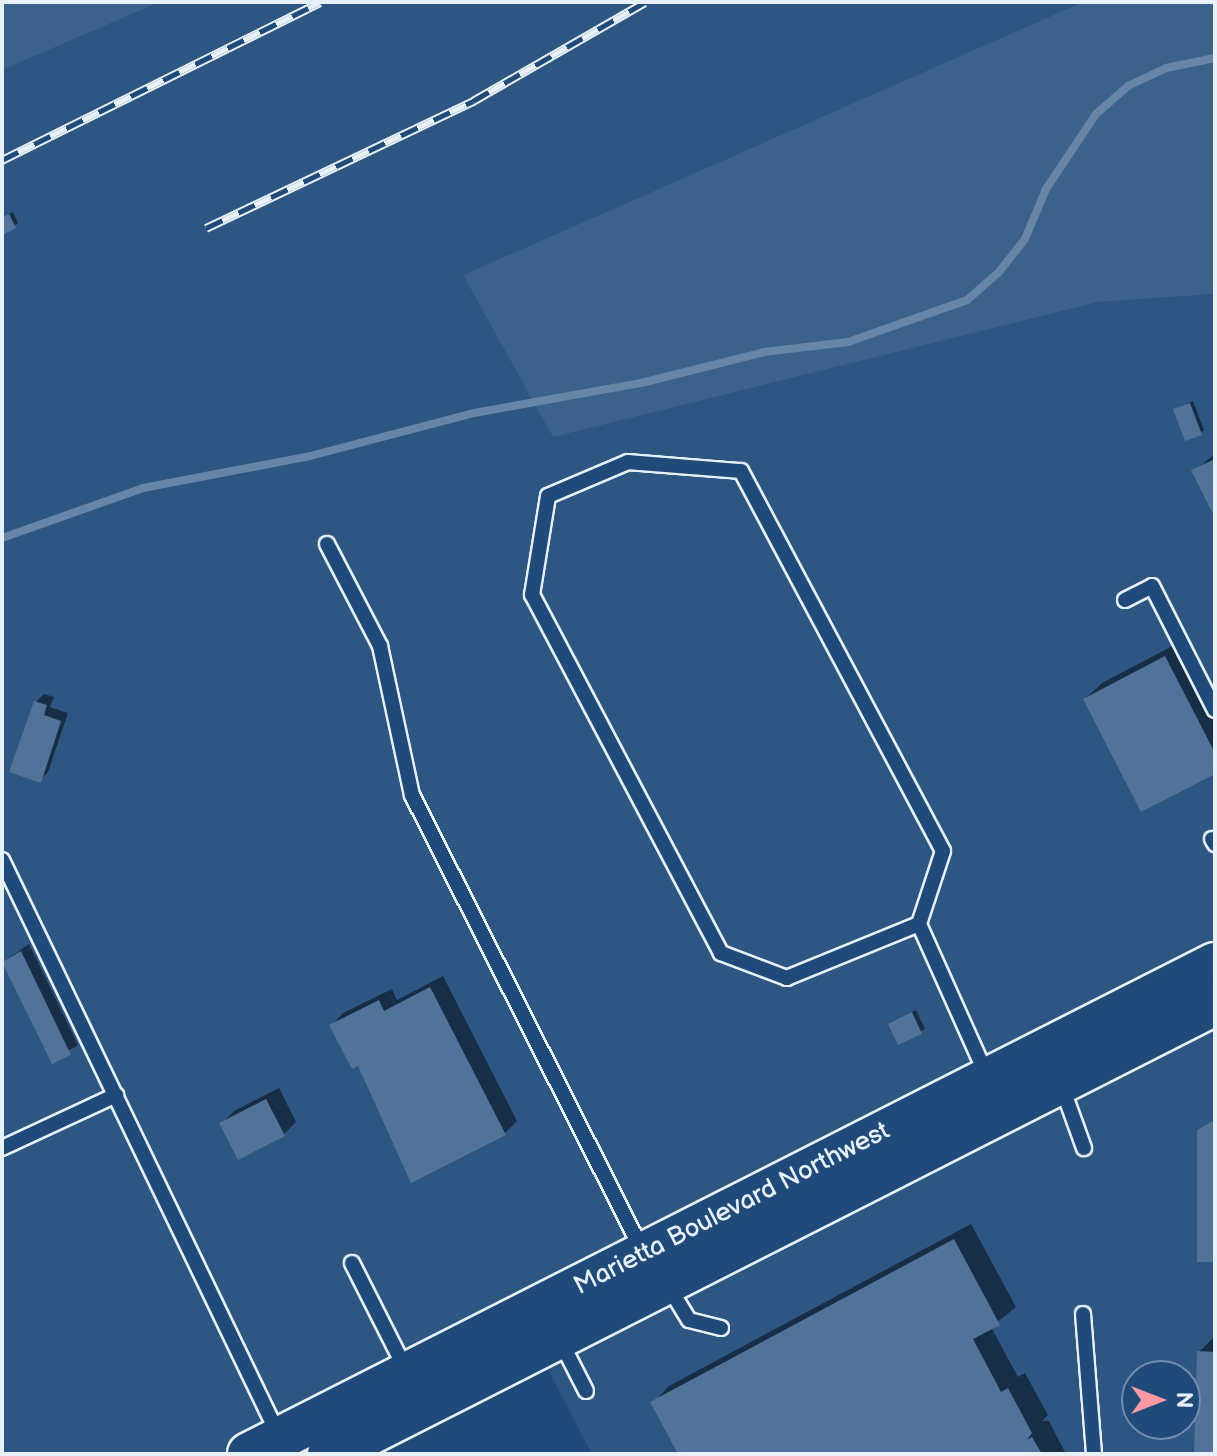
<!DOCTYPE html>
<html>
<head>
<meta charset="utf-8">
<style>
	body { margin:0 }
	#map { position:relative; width:1217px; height:1456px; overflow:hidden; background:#1f4a7a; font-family:"Balsamiq Sans",sans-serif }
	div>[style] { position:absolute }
	.built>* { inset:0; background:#2e5683 }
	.green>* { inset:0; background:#3c628c }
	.shadow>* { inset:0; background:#0007 }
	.stream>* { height:8px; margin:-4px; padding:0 4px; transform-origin:4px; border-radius:4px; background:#6685a7 }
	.building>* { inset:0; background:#517399 }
	.roads { filter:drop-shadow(2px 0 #e8f1f8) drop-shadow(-2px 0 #e8f1f8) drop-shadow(0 2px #e8f1f8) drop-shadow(0 -2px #e8f1f8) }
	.service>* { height:14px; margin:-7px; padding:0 7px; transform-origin:7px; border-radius:7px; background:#1f4a7a }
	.secondary>* { height:42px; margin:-21px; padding:0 21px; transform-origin:21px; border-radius:21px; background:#1f4a7a }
	.rail>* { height:9px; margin-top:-4.5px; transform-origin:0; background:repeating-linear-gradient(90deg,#1f4a7a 0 18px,#e8f1f8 0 36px); box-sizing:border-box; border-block:2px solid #e8f1f8 }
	span { translate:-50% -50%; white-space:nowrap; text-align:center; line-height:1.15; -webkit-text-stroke:8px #1f4a7a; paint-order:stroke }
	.street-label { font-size:26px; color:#e8f1f8 }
	.frame { position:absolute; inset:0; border:4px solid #e8f1f8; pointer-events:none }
	.north { position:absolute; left:1121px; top:1360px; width:80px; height:80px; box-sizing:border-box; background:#1f4a7a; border:2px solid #6f8dac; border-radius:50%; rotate:90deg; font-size:22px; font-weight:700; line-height:32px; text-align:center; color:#e8f1f8 }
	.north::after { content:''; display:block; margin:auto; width:28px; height:36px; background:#ff9aa2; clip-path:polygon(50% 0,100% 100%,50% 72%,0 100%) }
</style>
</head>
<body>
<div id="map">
	<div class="built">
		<i style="clip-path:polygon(evenodd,160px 2px,1083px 2px,463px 275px,1098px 302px,1215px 294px,1215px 1454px,592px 1454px,520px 1316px,242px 1454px,2px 1454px,2px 70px,160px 2px,1137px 1376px,1185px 1376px,1185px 1424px,1137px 1424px,1137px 1376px)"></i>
	</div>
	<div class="green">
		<i style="clip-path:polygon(2px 2px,160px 2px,2px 70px)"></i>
		<i style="clip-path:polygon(1083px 2px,1215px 2px,1215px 294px,1098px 302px,553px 437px,463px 275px)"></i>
	</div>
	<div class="shadow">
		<i style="clip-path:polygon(13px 212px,18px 223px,2px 232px,2px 217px)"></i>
		<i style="clip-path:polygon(1193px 401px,1204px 430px,1201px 433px,1176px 409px)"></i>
		<i style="clip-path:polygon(1215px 454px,1215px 514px,1194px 471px)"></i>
		<i style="clip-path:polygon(1182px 641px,1215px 705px,1215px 772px,1085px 699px,1102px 683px)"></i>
		<i style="clip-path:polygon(44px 694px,54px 697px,50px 707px,68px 713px,48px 772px,40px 780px,36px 702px)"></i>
		<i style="clip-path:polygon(29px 944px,78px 1045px,52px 1061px,4px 961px)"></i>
		<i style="clip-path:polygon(443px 976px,517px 1121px,505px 1133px,359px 1063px,331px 1026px,343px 1013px,392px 989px,397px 1000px)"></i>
		<i style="clip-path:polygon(916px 1010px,925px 1029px,899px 1043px,890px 1024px)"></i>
		<i style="clip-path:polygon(279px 1088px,296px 1122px,284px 1134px,222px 1123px,234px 1111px)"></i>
		<i style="clip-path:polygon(971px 1224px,1016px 1307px,991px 1327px,1018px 1377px,1025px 1373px,1048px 1415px,1042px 1421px,1049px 1421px,1066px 1454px,680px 1454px,653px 1403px,669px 1386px)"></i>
		<i style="clip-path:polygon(1215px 1336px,1215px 1454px,1196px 1454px,1199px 1352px)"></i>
	</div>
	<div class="stream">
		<i style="left:2px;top:538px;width:150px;rotate:-19.5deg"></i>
		<i style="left:143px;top:488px;width:170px;rotate:-10.8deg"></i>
		<i style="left:310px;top:456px;width:170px;rotate:-14.7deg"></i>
		<i style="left:474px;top:413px;width:170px;rotate:-10.2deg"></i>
		<i style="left:641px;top:383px;width:127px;rotate:-14.1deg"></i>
		<i style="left:764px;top:352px;width:85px;rotate:-6.8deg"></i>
		<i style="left:848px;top:342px;width:126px;rotate:-19.4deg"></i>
		<i style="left:967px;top:300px;width:43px;rotate:-41.2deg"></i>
		<i style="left:999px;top:272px;width:42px;rotate:-51.8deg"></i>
		<i style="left:1025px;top:239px;width:54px;rotate:-67.2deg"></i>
		<i style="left:1046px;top:189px;width:90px;rotate:-56.3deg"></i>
		<i style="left:1096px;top:114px;width:43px;rotate:-41.2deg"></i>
		<i style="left:1128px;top:86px;width:42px;rotate:-25.3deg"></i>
		<i style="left:1166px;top:68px;width:50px;rotate:-11.5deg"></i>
	</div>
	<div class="building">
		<i style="clip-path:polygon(9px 214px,16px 228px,2px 235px,2px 217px)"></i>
		<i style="clip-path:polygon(1190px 403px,1202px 435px,1185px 441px,1173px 409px)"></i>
		<i style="clip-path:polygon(1215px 459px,1215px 518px,1191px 470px)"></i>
		<i style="clip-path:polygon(1165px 656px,1215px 753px,1215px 774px,1141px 812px,1083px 699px)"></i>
		<i style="clip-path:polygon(34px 701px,47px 705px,44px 715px,61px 721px,41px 783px,9px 772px)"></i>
		<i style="clip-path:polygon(21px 951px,71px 1055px,52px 1064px,2px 962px)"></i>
		<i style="clip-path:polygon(430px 987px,506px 1135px,411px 1183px,358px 1066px,352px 1069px,329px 1025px,379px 1000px,384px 1011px)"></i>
		<i style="clip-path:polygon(912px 1012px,922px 1034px,898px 1045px,888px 1024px)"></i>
		<i style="clip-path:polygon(266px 1099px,285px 1136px,238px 1160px,219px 1123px)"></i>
		<i style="clip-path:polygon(1215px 1120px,1215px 1262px,1197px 1262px,1197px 1130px)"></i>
		<i style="clip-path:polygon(954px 1239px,1000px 1325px,973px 1339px,1001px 1392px,1008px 1388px,1032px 1433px,1027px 1440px,1032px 1437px,1042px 1454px,678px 1454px,650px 1402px)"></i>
		<i style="clip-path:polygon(1197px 1351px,1215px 1352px,1215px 1454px,1194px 1454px)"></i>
	</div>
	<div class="roads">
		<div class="service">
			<i style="left:327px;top:544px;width:115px;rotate:62.5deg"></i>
			<i style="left:380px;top:646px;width:152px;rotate:77.9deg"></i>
			<i style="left:412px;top:795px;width:512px;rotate:63.18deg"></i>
			<i style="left:1125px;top:600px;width:30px;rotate:-27deg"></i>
			<i style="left:1152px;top:586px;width:139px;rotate:63.1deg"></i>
			<i style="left:1212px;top:839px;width:6px;rotate:59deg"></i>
			<i style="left:2px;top:860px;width:639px;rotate:64.32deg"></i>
			<i style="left:919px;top:924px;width:143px;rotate:157.8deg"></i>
			<i style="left:787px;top:978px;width:71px;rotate:-159.3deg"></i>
			<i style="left:721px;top:953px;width:405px;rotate:-117.8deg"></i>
			<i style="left:532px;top:595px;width:100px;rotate:-80.8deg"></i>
			<i style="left:548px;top:496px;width:87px;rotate:-23deg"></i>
			<i style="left:628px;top:462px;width:113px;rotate:4.6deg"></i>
			<i style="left:741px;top:471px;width:430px;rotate:62deg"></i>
			<i style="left:943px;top:851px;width:77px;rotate:108.2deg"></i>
			<i style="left:919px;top:924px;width:167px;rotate:65.9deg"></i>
			<i style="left:1062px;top:1087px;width:65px;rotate:70.2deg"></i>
			<i style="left:2px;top:1148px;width:126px;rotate:-24.9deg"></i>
			<i style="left:352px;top:1263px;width:120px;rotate:63.2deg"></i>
			<i style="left:667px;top:1284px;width:42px;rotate:58.6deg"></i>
			<i style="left:689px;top:1320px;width:33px;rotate:14deg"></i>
			<i style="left:1083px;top:1314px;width:140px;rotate:85.5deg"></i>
			<i style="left:561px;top:1342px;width:55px;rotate:63deg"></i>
		</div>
		<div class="secondary">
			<i style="left:249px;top:1454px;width:1083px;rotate:-26.9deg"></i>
			<i style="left:329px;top:1454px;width:994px;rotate:-26.93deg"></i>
		</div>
	</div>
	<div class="rail">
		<i style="left:2px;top:160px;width:355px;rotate:-26.4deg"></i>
		<i style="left:206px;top:228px;width:296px;rotate:-25.4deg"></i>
		<i style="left:473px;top:101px;width:198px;rotate:-29.9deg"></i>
	</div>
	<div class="street-label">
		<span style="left:732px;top:1209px;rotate:-27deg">Marietta Boulevard Northwest</span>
	</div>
	<div class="frame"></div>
	<div class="north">N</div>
</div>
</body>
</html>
